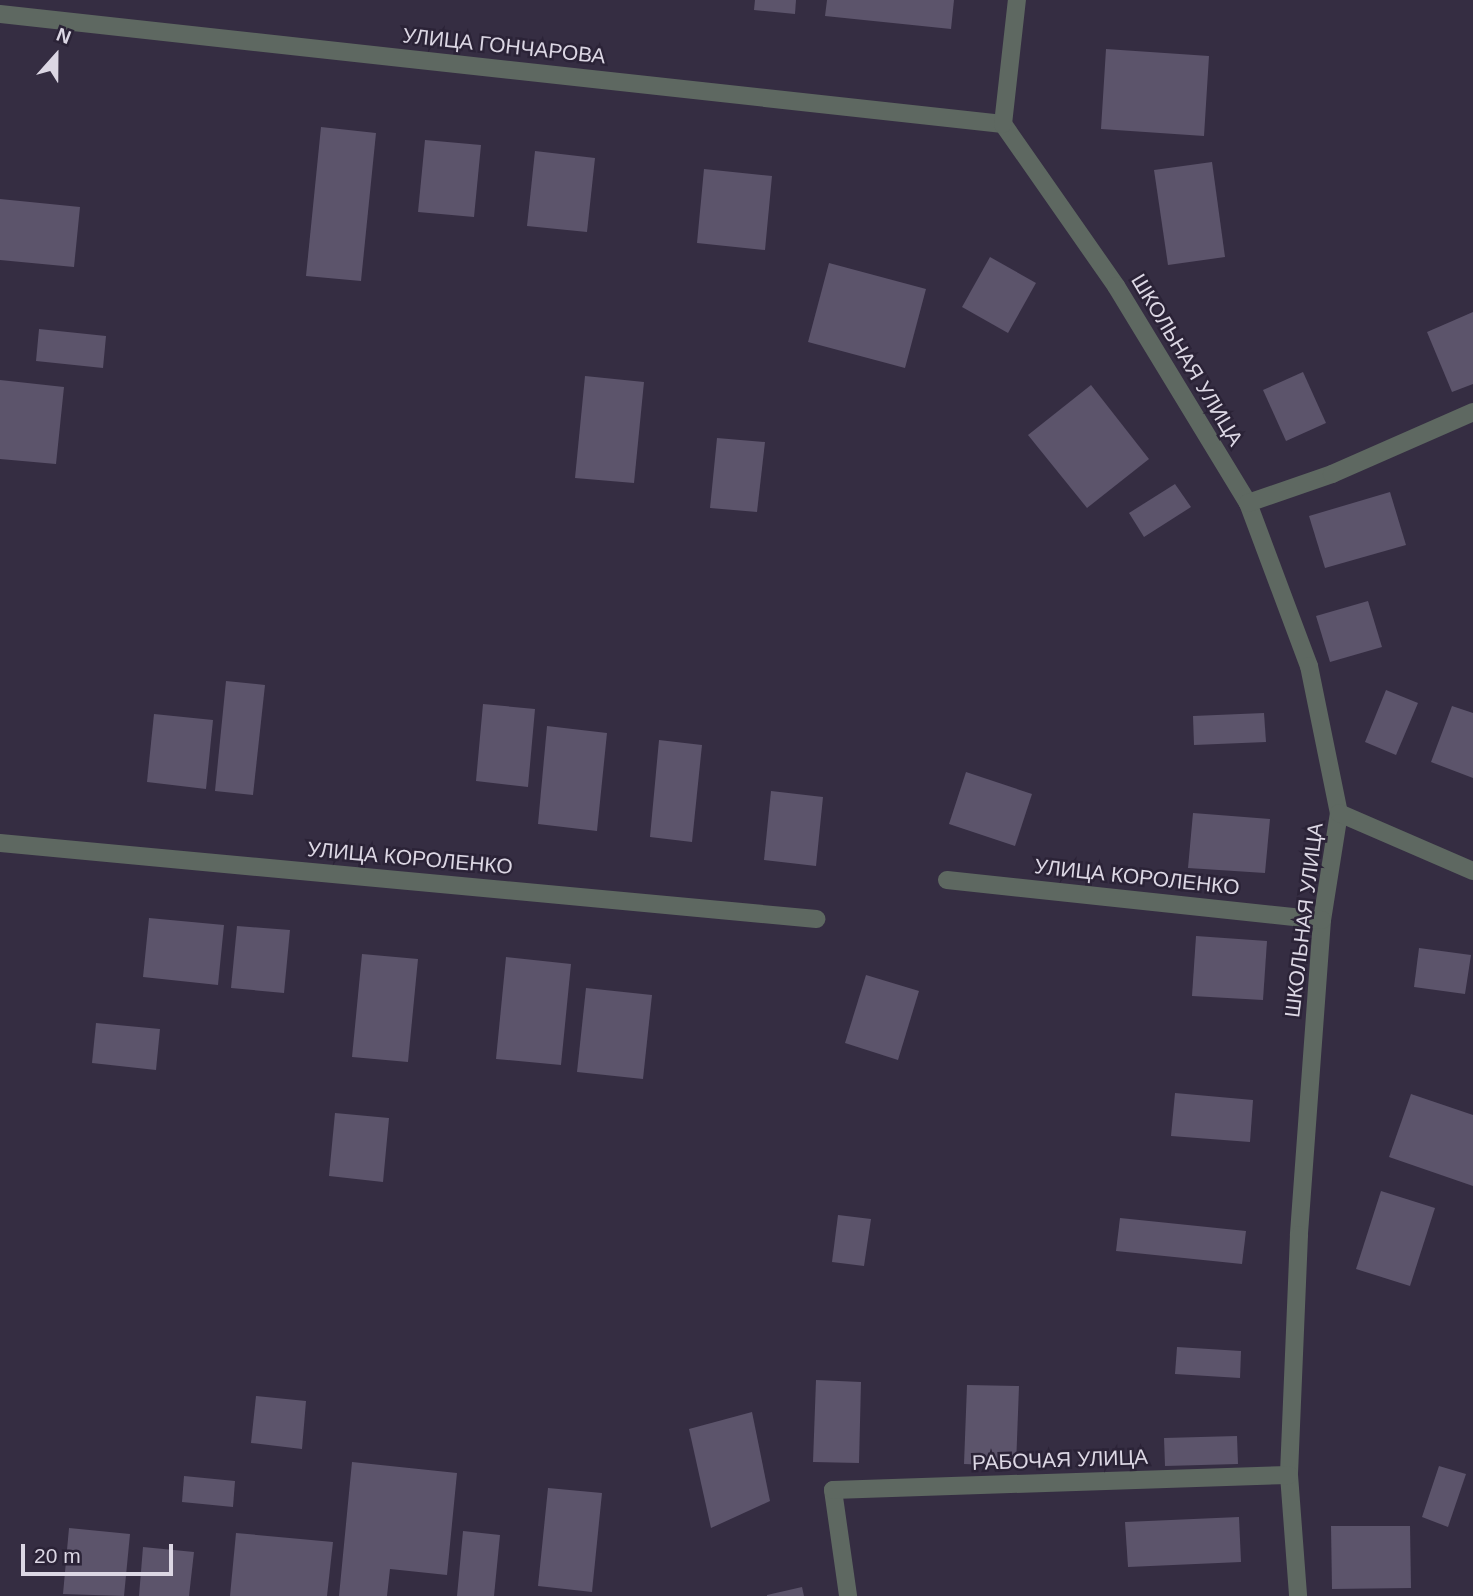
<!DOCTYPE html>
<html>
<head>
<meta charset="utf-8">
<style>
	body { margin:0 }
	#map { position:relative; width:1473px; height:1596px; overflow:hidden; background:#352d42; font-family:Helvetica,sans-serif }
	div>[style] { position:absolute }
	.building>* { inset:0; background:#5c546b }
	.service>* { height:18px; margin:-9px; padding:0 9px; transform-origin:9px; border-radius:9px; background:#5e6861 }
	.minor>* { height:18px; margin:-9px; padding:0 9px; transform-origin:9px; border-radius:9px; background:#5e6861 }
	span { translate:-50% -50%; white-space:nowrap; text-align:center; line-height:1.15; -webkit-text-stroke:5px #2b2337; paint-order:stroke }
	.street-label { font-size:21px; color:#dcd7e4 }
	.north { position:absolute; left:21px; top:21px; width:70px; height:70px; -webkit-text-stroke:5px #2b2337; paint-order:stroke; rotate:21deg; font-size:19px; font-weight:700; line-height:28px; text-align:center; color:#dcd7e4 }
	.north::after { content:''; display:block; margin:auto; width:24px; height:32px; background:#dcd7e4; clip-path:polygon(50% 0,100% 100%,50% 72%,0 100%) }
	.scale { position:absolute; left:21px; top:1544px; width:152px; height:32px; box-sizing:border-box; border:4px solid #dcd7e4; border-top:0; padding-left:9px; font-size:21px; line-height:24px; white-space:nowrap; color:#dcd7e4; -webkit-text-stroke:5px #2b2337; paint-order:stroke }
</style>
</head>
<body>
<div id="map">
	<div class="building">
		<i style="clip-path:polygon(755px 0,796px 0,795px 14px,754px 10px)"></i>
		<i style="clip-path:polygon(827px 0,954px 0,951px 29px,825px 16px)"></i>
		<i style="clip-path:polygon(1106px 49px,1209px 56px,1204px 136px,1101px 129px)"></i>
		<i style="clip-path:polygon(321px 127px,376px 133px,361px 281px,306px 276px)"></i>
		<i style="clip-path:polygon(425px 140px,481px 145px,474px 217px,418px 212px)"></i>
		<i style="clip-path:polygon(535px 151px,595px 158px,587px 232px,527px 226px)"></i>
		<i style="clip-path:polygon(1212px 162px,1225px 257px,1168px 265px,1154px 170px)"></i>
		<i style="clip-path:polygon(704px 169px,772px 176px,765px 250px,697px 243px)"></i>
		<i style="clip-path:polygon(0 199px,80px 207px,74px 267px,0 260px)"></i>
		<i style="clip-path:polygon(990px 257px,1036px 283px,1008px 333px,962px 307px)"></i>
		<i style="clip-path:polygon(829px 263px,926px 289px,905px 368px,808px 342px)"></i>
		<i style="clip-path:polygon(1473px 312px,1473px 384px,1452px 392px,1427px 332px)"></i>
		<i style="clip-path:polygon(39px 329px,106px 336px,103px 368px,36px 361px)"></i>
		<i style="clip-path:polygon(1303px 372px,1326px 423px,1286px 441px,1263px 390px)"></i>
		<i style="clip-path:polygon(585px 376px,644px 382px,634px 483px,575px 478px)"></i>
		<i style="clip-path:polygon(0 380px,64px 387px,56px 464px,0 459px)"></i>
		<i style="clip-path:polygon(1091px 385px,1149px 459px,1087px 508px,1028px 435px)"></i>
		<i style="clip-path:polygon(717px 438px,765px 442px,757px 512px,710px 508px)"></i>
		<i style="clip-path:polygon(1175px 484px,1191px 507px,1144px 537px,1129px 513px)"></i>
		<i style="clip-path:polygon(1390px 492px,1406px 545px,1325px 568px,1309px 516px)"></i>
		<i style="clip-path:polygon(1368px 601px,1382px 647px,1330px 662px,1316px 616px)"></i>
		<i style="clip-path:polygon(226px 681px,265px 685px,253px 795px,215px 791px)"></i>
		<i style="clip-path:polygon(1386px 690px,1418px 703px,1396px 755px,1365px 742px)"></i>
		<i style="clip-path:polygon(483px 704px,535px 709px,528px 787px,476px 781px)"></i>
		<i style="clip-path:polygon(1452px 706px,1473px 713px,1473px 778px,1431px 762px)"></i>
		<i style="clip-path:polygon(1264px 713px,1266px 742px,1194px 745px,1193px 716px)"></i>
		<i style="clip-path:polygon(154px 714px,213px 720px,206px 789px,147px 782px)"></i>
		<i style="clip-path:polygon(547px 726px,607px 733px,597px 831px,538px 824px)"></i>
		<i style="clip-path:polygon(659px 740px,702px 745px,692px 842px,650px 837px)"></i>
		<i style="clip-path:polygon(966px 772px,1032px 794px,1015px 846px,949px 824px)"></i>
		<i style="clip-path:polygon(771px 791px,823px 797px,816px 866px,764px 860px)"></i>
		<i style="clip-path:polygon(1193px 813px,1270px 819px,1265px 873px,1188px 868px)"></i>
		<i style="clip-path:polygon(149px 918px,224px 925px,218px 985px,143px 977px)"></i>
		<i style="clip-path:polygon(237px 926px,290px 930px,284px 993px,231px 988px)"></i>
		<i style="clip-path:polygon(1196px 936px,1267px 941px,1263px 1000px,1192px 996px)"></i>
		<i style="clip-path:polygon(1419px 948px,1471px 955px,1465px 994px,1414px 987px)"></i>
		<i style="clip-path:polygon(362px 954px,418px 959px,408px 1062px,352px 1057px)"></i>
		<i style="clip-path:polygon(506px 957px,571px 964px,561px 1065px,496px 1059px)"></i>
		<i style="clip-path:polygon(866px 975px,919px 991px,898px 1060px,845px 1043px)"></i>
		<i style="clip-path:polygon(586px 988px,652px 995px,643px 1079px,577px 1072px)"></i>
		<i style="clip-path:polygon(96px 1023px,160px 1029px,156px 1070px,92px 1063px)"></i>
		<i style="clip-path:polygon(1175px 1093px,1253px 1100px,1250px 1142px,1171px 1136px)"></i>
		<i style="clip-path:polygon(1411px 1094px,1473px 1115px,1473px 1186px,1389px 1157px)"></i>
		<i style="clip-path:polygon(335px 1113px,389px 1118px,383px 1182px,329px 1176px)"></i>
		<i style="clip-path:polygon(1381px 1191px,1435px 1208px,1410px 1286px,1356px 1269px)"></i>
		<i style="clip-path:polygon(838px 1215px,871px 1219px,864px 1266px,832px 1262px)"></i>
		<i style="clip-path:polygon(1120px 1218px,1246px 1231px,1242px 1264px,1116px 1251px)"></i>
		<i style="clip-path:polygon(1177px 1347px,1241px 1351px,1240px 1378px,1175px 1374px)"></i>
		<i style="clip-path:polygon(816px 1380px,861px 1382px,859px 1463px,813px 1462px)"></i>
		<i style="clip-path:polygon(967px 1385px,1019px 1386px,1016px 1466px,964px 1464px)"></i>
		<i style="clip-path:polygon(256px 1396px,306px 1401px,302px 1449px,251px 1443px)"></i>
		<i style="clip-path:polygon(752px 1412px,770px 1501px,711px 1528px,689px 1429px)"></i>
		<i style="clip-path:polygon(1237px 1436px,1238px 1464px,1165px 1466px,1164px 1438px)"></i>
		<i style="clip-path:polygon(352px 1462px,457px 1473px,447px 1575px,390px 1569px,387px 1596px,339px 1596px)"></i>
		<i style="clip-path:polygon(1439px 1466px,1466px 1474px,1448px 1527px,1422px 1517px)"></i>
		<i style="clip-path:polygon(184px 1476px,235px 1481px,233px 1507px,182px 1502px)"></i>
		<i style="clip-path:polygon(548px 1488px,602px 1493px,592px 1592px,538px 1586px)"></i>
		<i style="clip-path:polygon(1239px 1517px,1241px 1562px,1128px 1567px,1125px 1522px)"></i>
		<i style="clip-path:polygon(1331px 1526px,1410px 1526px,1411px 1588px,1332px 1589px)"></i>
		<i style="clip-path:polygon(69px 1528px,130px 1534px,124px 1596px,63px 1594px)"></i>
		<i style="clip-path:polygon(463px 1531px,500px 1535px,494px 1596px,457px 1596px)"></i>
		<i style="clip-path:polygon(236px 1533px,333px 1542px,327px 1596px,230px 1596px)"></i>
		<i style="clip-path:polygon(143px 1547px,194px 1552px,189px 1596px,139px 1596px)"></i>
		<i style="clip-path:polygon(802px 1587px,804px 1596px,767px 1596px,767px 1595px)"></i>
	</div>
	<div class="service">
		<i style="left:833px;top:1490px;width:107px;rotate:81.9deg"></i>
	</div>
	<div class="minor">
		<i style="left:0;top:14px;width:1009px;rotate:6.26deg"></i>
		<i style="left:1003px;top:124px;width:198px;rotate:55.1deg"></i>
		<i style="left:1116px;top:286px;width:254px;rotate:58.7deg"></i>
		<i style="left:1248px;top:503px;width:174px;rotate:69.5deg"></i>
		<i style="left:1309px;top:666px;width:150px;rotate:78.5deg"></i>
		<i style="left:1339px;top:813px;width:108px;rotate:99deg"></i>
		<i style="left:1322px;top:920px;width:316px;rotate:94.2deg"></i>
		<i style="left:1299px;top:1235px;width:240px;rotate:92.4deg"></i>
		<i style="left:1289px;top:1475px;width:121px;rotate:85.7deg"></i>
		<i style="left:1003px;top:124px;width:125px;rotate:-83.6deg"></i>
		<i style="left:1248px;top:503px;width:89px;rotate:-19deg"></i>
		<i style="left:1332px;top:474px;width:154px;rotate:-23.7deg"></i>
		<i style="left:1339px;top:813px;width:146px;rotate:23.4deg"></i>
		<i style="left:0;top:843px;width:820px;rotate:5.32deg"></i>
		<i style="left:947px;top:880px;width:377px;rotate:6.1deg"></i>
		<i style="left:833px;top:1490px;width:456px;rotate:-1.9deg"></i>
	</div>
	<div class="street-label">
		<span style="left:504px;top:46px;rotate:6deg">УЛИЦА ГОНЧАРОВА</span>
		<span style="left:1187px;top:360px;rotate:59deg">ШКОЛЬНАЯ УЛИЦА</span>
		<span style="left:410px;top:858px;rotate:5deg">УЛИЦА КОРОЛЕНКО</span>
		<span style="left:1137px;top:877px;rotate:6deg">УЛИЦА КОРОЛЕНКО</span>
		<span style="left:1304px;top:920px;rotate:-83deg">ШКОЛЬНАЯ УЛИЦА</span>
		<span style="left:1060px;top:1460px;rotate:-2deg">РАБОЧАЯ УЛИЦА</span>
	</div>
	<div class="north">N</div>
	<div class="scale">20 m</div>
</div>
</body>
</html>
